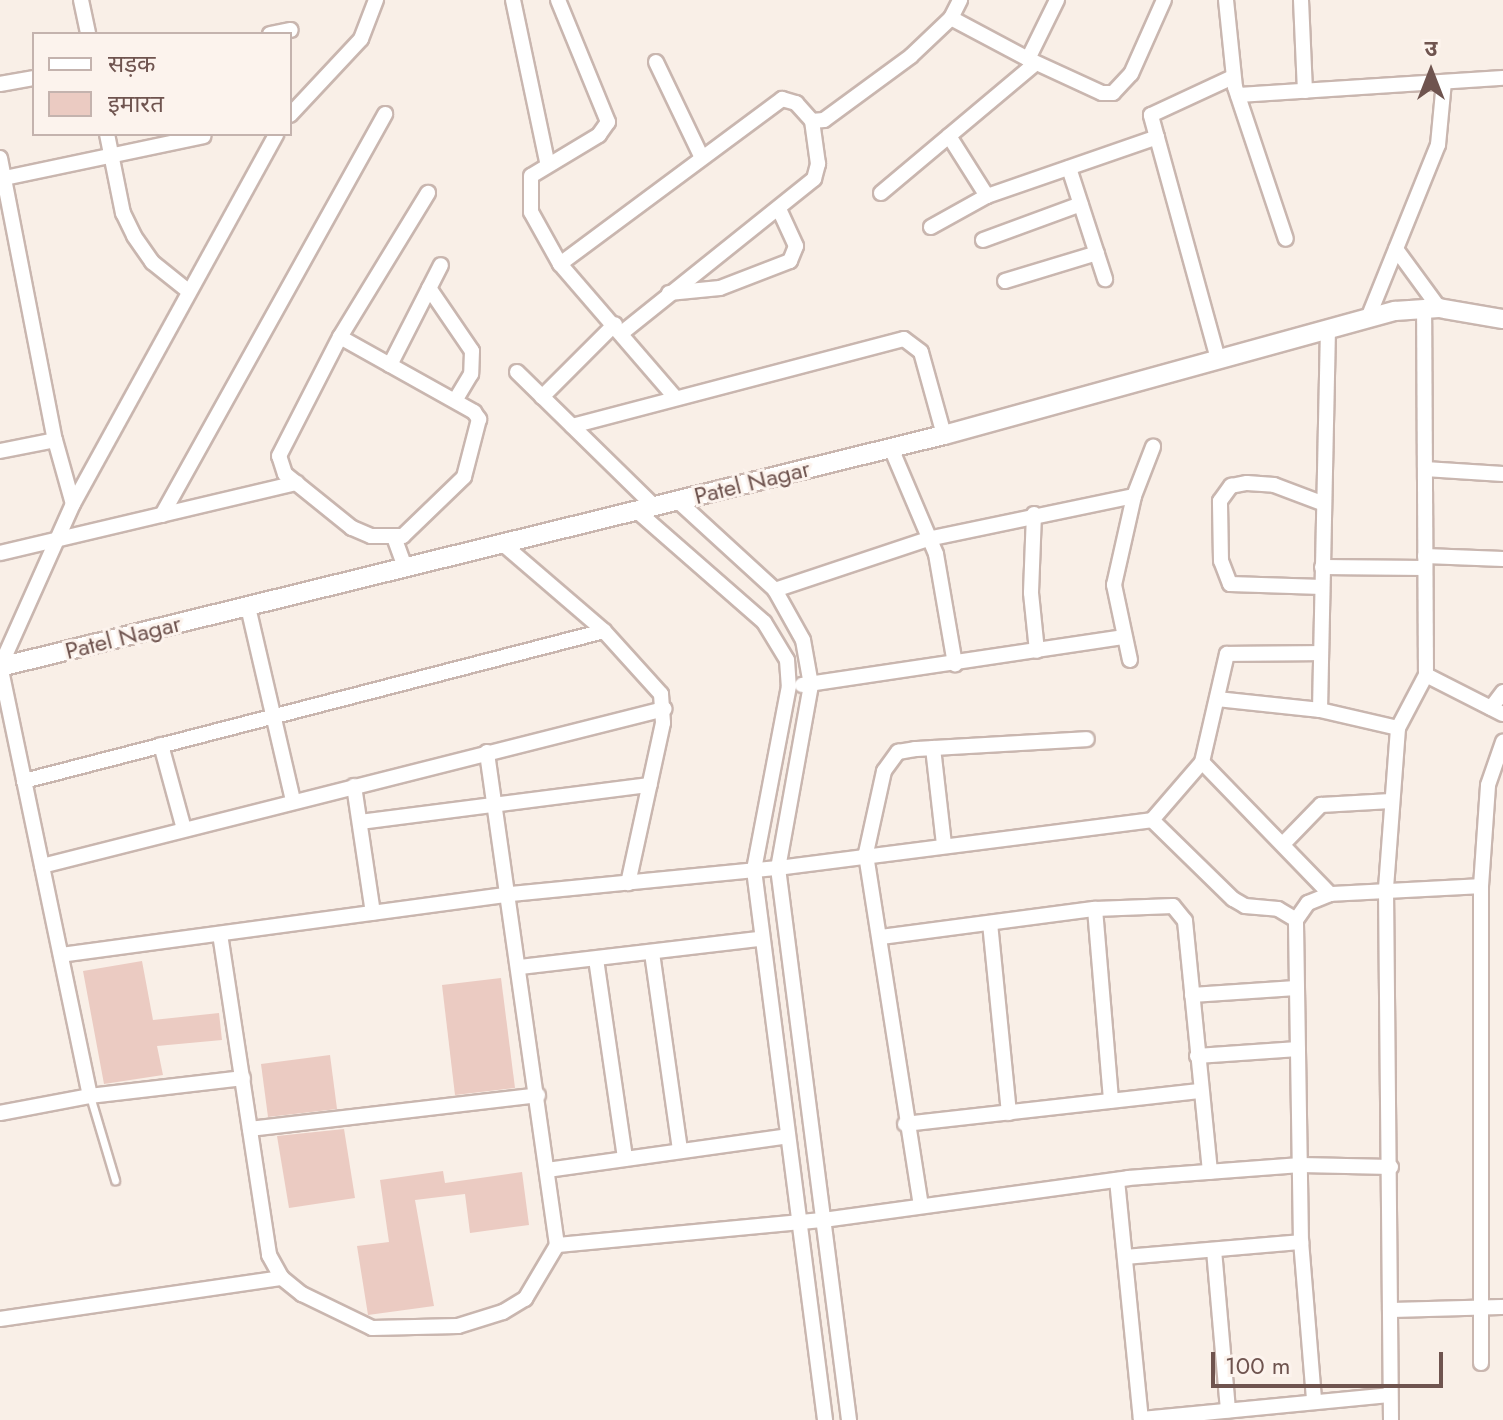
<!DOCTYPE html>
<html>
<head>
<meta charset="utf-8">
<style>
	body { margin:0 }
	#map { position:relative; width:1503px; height:1420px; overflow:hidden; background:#f9efe7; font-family:Jost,"Noto Sans Devanagari",sans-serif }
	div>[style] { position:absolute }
	.building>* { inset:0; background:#ebcbc2 }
	.roads { filter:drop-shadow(2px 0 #c9b6af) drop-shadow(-2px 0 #c9b6af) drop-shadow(0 2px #c9b6af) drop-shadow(0 -2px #c9b6af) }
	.lane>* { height:7px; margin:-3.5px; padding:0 3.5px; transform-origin:3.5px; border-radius:3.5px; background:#fff }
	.street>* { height:14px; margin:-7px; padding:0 7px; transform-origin:7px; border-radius:7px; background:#fff }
	.secondary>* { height:18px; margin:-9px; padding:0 9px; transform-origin:9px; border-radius:9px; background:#fff }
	span { translate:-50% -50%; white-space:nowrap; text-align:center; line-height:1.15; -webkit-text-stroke:6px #fcf3ed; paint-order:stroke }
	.street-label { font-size:24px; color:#6f544f }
	.legend { position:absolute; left:32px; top:32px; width:260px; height:104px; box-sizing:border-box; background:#fcf3ed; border:2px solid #c4b3ae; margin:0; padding:10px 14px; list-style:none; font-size:24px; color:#6f544f }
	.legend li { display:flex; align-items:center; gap:16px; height:40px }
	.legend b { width:40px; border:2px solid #c4b3ae }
	.north { position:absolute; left:1391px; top:32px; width:80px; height:80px; -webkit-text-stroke:6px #fcf3ed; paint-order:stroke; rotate:0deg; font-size:22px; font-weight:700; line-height:32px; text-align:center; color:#6f544f }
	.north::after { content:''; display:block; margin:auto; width:28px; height:36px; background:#6f544f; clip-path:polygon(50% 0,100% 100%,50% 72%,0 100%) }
	.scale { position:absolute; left:1211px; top:1352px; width:232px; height:36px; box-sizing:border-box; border:4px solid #6f544f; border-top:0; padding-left:10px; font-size:24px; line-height:28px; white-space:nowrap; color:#6f544f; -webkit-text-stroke:6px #fcf3ed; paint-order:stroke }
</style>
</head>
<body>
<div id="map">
	<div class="building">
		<i style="clip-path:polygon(142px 961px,153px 1020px,219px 1013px,222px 1040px,157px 1046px,163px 1075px,104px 1084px,83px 971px)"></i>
		<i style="clip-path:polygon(501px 978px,515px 1088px,455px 1095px,442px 985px)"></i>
		<i style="clip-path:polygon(330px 1055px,337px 1109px,268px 1117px,261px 1064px)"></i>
		<i style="clip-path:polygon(344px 1129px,355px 1198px,289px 1208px,277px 1136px)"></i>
		<i style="clip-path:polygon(443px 1171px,445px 1183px,522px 1172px,529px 1225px,470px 1233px,465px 1194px,415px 1200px,434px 1306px,368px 1315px,357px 1246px,389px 1242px,380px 1180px)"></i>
	</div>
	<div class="roads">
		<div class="lane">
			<i style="left:90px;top:1096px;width:88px;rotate:73.4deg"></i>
		</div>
		<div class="street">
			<i style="left:81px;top:0;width:35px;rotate:78deg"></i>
			<i style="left:513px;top:0;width:165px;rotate:78.1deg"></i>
			<i style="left:558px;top:0;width:132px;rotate:67.7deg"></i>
			<i style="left:608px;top:122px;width:16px;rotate:125deg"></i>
			<i style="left:599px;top:135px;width:79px;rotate:148.9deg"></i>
			<i style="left:531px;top:176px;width:36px;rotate:90deg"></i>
			<i style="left:531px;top:212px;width:60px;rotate:60.9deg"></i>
			<i style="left:560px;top:264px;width:176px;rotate:49.2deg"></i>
			<i style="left:1226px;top:0;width:87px;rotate:84.1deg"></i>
			<i style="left:1235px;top:87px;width:160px;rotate:71.5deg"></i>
			<i style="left:1301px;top:0;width:91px;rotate:87.5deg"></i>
			<i style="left:951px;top:18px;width:87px;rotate:28deg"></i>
			<i style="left:1028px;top:59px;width:81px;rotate:24.7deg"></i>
			<i style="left:1102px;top:93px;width:11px"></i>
			<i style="left:1113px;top:93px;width:26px;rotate:-47deg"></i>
			<i style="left:1131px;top:74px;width:81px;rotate:-66deg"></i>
			<i style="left:270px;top:34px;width:21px;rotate:-11deg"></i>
			<i style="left:1028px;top:59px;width:66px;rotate:-63.8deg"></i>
			<i style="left:656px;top:62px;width:106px;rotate:64.4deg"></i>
			<i style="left:0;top:84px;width:35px;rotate:-10deg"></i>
			<i style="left:1238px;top:95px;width:266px;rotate:-3.7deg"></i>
			<i style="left:290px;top:115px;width:104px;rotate:-46.9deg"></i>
			<i style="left:361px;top:39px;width:42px;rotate:-69deg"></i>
			<i style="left:107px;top:134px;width:81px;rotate:78.6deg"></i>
			<i style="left:123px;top:213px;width:25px;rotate:64deg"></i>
			<i style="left:134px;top:236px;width:32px;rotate:55deg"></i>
			<i style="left:152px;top:262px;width:45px;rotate:38.7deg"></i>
			<i style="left:949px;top:136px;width:71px;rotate:57.7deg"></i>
			<i style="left:0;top:158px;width:287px;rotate:79deg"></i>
			<i style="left:55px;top:440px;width:66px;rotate:74.3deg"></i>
			<i style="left:1069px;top:168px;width:117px;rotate:72deg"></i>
			<i style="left:0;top:179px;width:208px;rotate:-11.9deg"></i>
			<i style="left:881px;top:193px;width:202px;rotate:-40deg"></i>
			<i style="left:931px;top:227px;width:64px;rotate:-29deg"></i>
			<i style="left:987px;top:196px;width:180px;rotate:-19.1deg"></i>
			<i style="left:983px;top:240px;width:104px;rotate:-20.2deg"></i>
			<i style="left:1396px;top:249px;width:73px;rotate:53.9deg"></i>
			<i style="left:560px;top:264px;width:277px;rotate:-36.6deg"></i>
			<i style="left:782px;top:99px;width:15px;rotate:16deg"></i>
			<i style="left:796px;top:103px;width:24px;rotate:48deg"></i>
			<i style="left:812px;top:121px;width:12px;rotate:-5deg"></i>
			<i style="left:824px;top:120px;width:108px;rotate:-36.3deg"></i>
			<i style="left:911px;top:56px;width:55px;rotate:-43.5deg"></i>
			<i style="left:951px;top:18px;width:20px;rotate:-63deg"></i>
			<i style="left:1005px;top:281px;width:96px;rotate:-16.9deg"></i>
			<i style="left:429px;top:288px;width:76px;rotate:55.7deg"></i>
			<i style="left:472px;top:351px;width:23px;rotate:92deg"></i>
			<i style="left:471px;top:374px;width:31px;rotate:121deg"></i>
			<i style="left:669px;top:293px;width:51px;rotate:-5.6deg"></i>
			<i style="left:720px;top:288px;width:75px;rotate:-21.1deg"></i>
			<i style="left:790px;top:261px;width:16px;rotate:-68deg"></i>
			<i style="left:796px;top:246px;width:41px;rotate:-114.7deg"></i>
			<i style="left:1368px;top:318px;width:187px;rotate:-68deg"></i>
			<i style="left:1438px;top:145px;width:63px;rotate:-84.6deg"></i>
			<i style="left:623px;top:332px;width:245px;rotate:-38.7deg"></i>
			<i style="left:814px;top:179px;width:16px;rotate:-75deg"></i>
			<i style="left:818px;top:164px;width:43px;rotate:-97.9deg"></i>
			<i style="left:340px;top:337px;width:154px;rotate:29.2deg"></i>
			<i style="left:474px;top:412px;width:9px;rotate:54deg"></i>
			<i style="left:479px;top:419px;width:60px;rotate:104.5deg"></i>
			<i style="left:464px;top:477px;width:85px;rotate:136deg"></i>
			<i style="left:403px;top:536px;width:32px;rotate:180deg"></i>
			<i style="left:371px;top:536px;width:21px;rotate:-157deg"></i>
			<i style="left:352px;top:528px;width:86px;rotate:-141.1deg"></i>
			<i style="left:285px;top:474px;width:19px;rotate:-108deg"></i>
			<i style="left:279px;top:456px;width:134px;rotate:-62.9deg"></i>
			<i style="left:340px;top:337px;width:169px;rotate:-58.6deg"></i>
			<i style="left:1218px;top:359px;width:253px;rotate:-105.4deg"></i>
			<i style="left:1151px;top:115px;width:90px;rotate:-24.9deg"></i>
			<i style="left:390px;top:365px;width:112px;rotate:-63deg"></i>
			<i style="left:517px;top:372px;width:193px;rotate:44.4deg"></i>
			<i style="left:542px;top:397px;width:103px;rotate:-45deg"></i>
			<i style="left:572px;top:426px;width:343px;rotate:-14.7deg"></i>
			<i style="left:904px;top:339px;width:21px;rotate:37deg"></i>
			<i style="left:921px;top:352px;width:86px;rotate:74.5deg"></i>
			<i style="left:891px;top:448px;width:115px;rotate:67deg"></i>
			<i style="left:936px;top:554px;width:112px;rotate:80.2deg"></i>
			<i style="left:0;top:451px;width:56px;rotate:-11.3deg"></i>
			<i style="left:1425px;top:469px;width:78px;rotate:3.7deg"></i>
			<i style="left:678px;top:501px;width:132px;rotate:42.5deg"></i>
			<i style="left:775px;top:590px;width:57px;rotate:60.8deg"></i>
			<i style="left:803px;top:640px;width:46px;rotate:79.9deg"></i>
			<i style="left:811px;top:685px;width:186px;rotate:100.2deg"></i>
			<i style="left:778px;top:868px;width:557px;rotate:82.67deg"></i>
			<i style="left:637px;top:511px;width:169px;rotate:41.2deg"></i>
			<i style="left:764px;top:622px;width:44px;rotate:58.8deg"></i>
			<i style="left:787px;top:660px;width:26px;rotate:86deg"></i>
			<i style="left:789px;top:686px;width:187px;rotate:100.8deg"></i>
			<i style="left:754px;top:870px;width:555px;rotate:82.64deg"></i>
			<i style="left:1034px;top:514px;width:79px;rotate:92.2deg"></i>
			<i style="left:1031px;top:593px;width:58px;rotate:84.1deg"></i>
			<i style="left:162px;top:515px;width:459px;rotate:-60.9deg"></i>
			<i style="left:394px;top:537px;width:33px;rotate:70deg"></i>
			<i style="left:503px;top:544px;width:133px;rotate:40.7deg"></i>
			<i style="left:604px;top:631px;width:85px;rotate:47.9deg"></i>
			<i style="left:661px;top:694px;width:29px;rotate:86deg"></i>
			<i style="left:663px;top:723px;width:164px;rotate:102.3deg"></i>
			<i style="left:0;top:553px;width:305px;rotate:-13.3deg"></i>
			<i style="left:1425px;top:556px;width:78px;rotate:2.2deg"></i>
			<i style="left:1322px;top:567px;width:103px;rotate:0.6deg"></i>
			<i style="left:1322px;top:587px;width:92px;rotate:-178.1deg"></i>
			<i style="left:1230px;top:584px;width:25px;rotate:-111deg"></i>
			<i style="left:1221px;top:561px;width:60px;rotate:-91deg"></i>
			<i style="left:1220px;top:501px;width:19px;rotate:-54deg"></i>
			<i style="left:1231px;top:486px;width:16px;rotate:-11deg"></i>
			<i style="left:1247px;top:483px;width:27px;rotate:4deg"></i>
			<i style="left:1274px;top:485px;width:51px;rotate:20.6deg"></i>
			<i style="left:775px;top:590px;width:161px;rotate:-18.4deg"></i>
			<i style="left:928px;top:539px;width:210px;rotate:-11.8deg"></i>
			<i style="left:248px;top:607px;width:199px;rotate:76.9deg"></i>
			<i style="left:1130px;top:660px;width:77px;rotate:-102deg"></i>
			<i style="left:1114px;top:585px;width:91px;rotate:-77.3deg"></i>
			<i style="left:1134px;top:496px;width:53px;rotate:-68.8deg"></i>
			<i style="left:1426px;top:675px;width:86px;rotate:26.9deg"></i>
			<i style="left:802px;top:685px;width:324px;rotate:-8.5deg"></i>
			<i style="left:1217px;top:699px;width:104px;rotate:6.1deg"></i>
			<i style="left:1320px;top:710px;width:80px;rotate:13deg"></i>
			<i style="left:1491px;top:708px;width:20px;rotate:-53deg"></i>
			<i style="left:1320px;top:710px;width:381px;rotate:-88.8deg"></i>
			<i style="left:161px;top:745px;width:87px;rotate:74.7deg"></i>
			<i style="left:933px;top:748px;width:98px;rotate:83.5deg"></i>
			<i style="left:1202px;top:762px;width:184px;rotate:45.9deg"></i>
			<i style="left:24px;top:781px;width:599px;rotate:-14.5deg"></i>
			<i style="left:354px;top:786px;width:128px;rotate:81.5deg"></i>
			<i style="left:1152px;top:820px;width:113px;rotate:44.3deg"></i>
			<i style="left:1233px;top:899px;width:14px;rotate:30deg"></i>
			<i style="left:1245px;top:906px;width:33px;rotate:5deg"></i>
			<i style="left:1278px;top:909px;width:21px;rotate:31deg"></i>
			<i style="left:360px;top:822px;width:292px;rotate:-7.3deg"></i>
			<i style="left:1285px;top:842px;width:52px;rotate:-45.8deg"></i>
			<i style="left:1321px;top:805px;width:70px;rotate:-3.3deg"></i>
			<i style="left:42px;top:866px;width:642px;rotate:-14.17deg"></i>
			<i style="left:1095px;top:909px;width:192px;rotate:85.2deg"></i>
			<i style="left:990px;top:923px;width:191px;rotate:84.3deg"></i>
			<i style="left:220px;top:934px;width:325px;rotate:81.3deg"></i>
			<i style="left:269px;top:1255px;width:26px;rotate:61deg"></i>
			<i style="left:282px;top:1278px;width:26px;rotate:39deg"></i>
			<i style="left:302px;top:1294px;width:78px;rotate:25.9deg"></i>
			<i style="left:372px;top:1328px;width:86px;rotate:-1.3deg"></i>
			<i style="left:458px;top:1326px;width:47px;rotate:-17.3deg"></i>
			<i style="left:503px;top:1312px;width:26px;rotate:-31deg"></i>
			<i style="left:525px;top:1299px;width:63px;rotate:-59.3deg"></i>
			<i style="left:557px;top:1245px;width:498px;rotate:-98.1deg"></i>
			<i style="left:881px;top:937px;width:216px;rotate:-7.5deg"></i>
			<i style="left:1095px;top:909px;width:78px;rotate:-2.2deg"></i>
			<i style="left:1173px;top:906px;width:19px;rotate:51deg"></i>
			<i style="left:1185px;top:921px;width:252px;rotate:84.3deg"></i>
			<i style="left:652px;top:953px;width:199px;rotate:81.9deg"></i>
			<i style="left:61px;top:955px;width:454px;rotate:-7.7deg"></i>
			<i style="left:511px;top:894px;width:268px;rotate:-5.6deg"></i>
			<i style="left:778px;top:868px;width:377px;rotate:-7.3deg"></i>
			<i style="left:1152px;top:820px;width:77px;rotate:-49.2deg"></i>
			<i style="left:1202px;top:762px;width:111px;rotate:-77deg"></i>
			<i style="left:1227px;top:654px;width:94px;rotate:-0.6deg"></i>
			<i style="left:596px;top:959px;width:202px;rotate:81.7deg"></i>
			<i style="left:520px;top:967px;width:242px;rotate:-6.7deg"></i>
			<i style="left:1192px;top:995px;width:104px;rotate:-3.9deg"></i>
			<i style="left:1197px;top:1056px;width:101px;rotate:-4deg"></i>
			<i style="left:90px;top:1096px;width:438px;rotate:-101.8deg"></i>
			<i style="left:0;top:667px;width:179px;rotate:-65.9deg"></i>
			<i style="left:73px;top:504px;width:422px;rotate:-61.2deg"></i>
			<i style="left:0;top:1113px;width:92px;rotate:-10.7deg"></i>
			<i style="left:90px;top:1096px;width:154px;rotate:-6.7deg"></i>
			<i style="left:905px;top:1124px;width:298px;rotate:-6.4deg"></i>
			<i style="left:250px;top:1129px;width:290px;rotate:-6.7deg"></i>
			<i style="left:547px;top:1170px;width:243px;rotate:-8deg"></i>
			<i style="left:1117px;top:1180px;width:241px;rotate:84.3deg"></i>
			<i style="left:921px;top:1206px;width:357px;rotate:-98.9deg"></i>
			<i style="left:866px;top:853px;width:84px;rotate:-77.6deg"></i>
			<i style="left:884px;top:771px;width:24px;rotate:-54deg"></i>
			<i style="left:898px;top:752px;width:17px;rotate:-10deg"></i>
			<i style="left:915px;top:749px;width:172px;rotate:-3.3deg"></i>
			<i style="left:557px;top:1245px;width:267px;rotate:-5.4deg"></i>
			<i style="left:823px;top:1220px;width:308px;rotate:-7.8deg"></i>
			<i style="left:1128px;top:1178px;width:173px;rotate:-4.3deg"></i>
			<i style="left:1301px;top:1165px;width:90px;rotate:1.3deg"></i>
			<i style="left:1214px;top:1250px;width:161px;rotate:85deg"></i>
			<i style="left:1126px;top:1257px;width:176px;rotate:-4.9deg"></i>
			<i style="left:1390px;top:1310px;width:113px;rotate:-1.5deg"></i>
			<i style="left:0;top:1319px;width:285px;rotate:-8.3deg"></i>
			<i style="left:1481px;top:1363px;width:477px;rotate:-90deg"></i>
			<i style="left:1481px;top:886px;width:101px;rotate:-86deg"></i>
			<i style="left:1488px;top:785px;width:46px;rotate:-70.8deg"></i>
			<i style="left:1314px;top:1399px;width:158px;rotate:-94.7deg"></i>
			<i style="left:1301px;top:1242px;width:322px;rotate:-90.9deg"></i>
			<i style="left:1296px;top:920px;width:21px;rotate:-55deg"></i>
			<i style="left:1308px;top:903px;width:24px;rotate:-22deg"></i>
			<i style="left:1330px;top:894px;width:151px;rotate:-3deg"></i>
			<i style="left:1141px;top:1419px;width:250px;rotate:-5.5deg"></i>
			<i style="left:1391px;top:1420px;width:532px;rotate:-90.54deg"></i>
			<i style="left:1386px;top:888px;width:160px;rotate:-85.7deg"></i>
			<i style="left:1398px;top:728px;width:60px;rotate:-62.2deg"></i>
			<i style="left:1426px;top:675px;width:367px;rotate:-90.3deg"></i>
		</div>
		<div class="secondary">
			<i style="left:0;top:667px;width:972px;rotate:-13.81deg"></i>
			<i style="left:944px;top:435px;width:468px;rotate:-15.4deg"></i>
			<i style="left:1395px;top:311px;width:44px;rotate:-3.9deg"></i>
			<i style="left:1439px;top:308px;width:65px;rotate:9.8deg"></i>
		</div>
	</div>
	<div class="street-label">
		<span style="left:752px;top:482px;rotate:-14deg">Patel Nagar</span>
		<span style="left:123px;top:637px;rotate:-14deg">Patel Nagar</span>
	</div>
	<ul class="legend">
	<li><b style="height:10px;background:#fff"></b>सड़क</li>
	<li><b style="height:22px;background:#ebcbc2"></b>इमारत</li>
	</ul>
	<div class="north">उ</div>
	<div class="scale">100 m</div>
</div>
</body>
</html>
